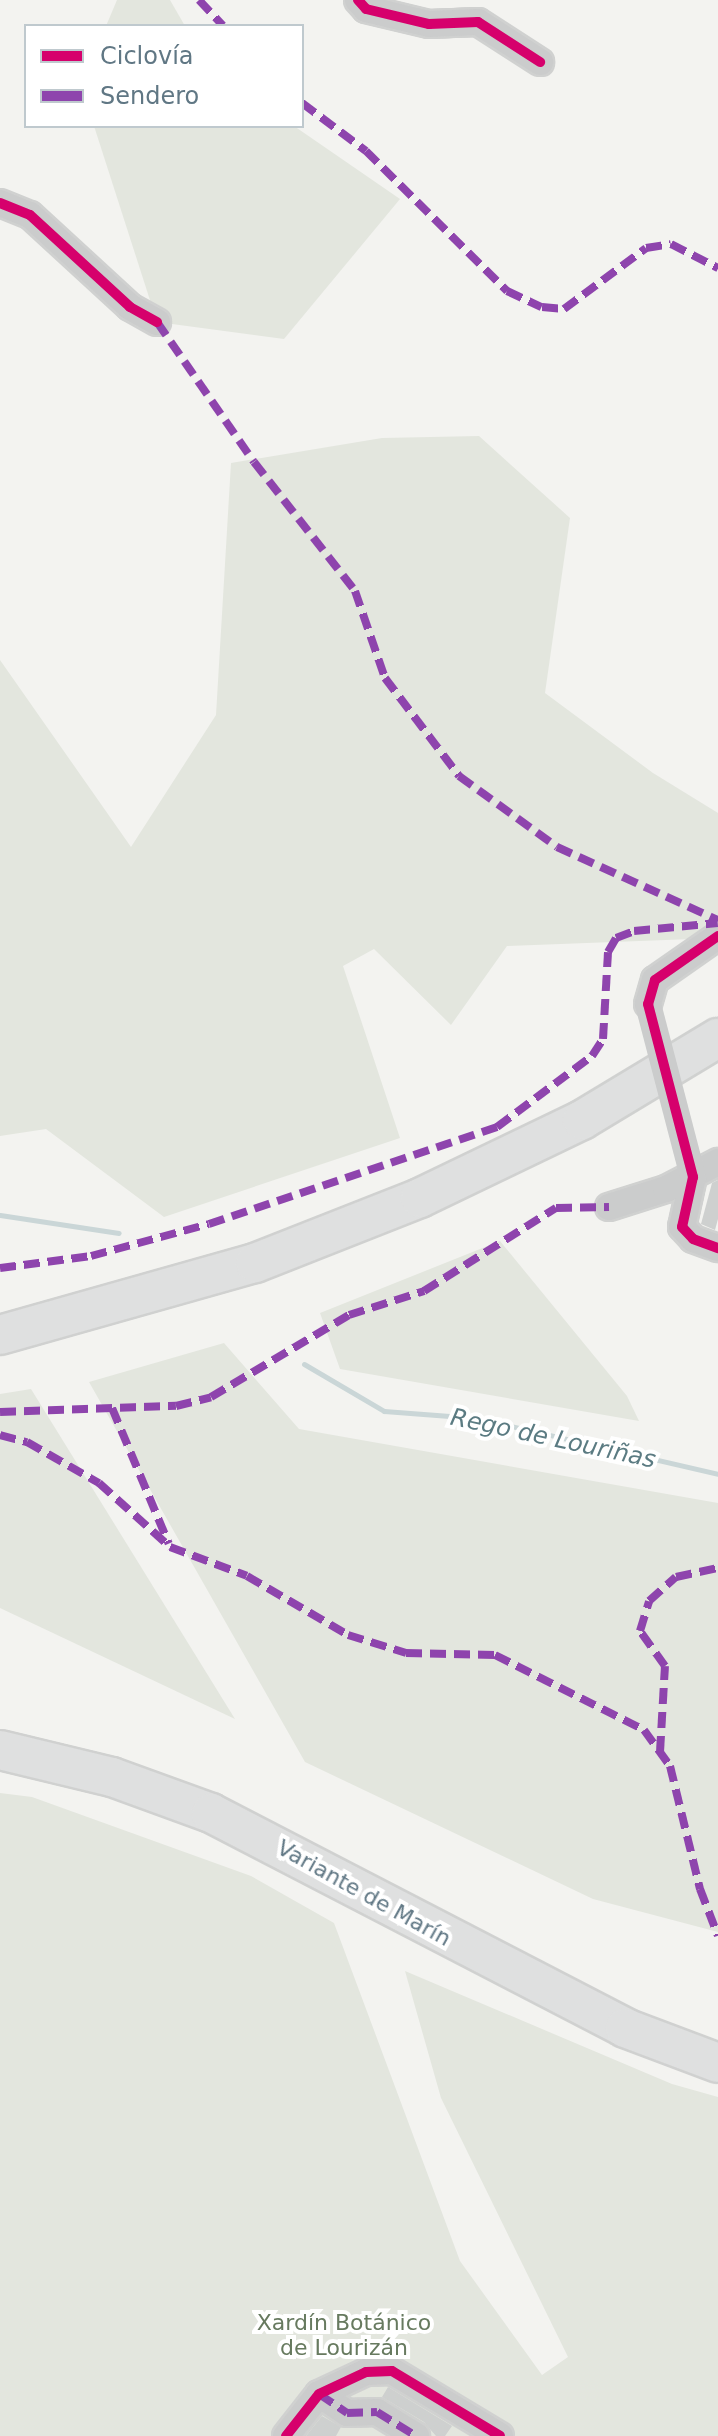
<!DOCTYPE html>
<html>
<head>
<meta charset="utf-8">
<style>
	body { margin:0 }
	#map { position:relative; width:718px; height:2436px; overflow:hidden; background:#f3f3f0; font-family:"DejaVu Sans",sans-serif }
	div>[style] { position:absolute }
	.green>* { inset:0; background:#e3e6de }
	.stream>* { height:5px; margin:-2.5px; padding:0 2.5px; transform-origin:2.5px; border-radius:2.5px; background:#cad6d7 }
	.building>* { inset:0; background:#ced0cf }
	.roads { filter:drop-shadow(2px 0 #d0d1d0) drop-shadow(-2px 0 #d0d1d0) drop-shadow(0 2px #d0d1d0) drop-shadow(0 -2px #d0d1d0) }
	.minor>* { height:26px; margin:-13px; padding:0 13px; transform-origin:13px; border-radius:13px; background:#cbcccc }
	.highway>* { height:38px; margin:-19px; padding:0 19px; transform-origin:19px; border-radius:19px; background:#dfe0e0 }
	.minor-bridge>* { height:26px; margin:-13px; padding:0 13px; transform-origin:13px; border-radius:13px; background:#cbcccc }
	.quiet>* { height:8px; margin-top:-4px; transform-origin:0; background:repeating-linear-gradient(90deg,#8e44ad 0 16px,transparent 0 24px) }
	.cycleway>* { height:10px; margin:-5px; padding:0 5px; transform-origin:5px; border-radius:5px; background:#d6006c }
	span { translate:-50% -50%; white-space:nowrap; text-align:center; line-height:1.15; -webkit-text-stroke:8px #fff; paint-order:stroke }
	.street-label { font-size:22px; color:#607784 }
	.park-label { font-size:22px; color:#677a5f }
	.water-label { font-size:24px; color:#5b7b82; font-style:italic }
	.legend { position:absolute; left:24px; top:24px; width:280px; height:104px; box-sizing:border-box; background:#fff; border:2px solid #bfc9ce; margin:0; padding:10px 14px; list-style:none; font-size:24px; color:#607784 }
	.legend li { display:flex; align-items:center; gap:16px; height:40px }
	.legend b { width:40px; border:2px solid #bfc9ce }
</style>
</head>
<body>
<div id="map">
	<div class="green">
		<i style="clip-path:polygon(117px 0,170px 0,185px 26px,106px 26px)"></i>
		<i style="clip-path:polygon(94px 126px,294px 126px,400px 199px,284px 339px,157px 322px)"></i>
		<i style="clip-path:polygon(479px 436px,570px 518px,545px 693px,653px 773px,718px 813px,718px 938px,507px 946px,451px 1025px,374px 949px,343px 966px,400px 1138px,164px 1217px,46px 1129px,0 1136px,0 660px,131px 847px,216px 715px,231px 463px,382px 438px)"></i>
		<i style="clip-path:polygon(500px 1241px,627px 1396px,639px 1421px,340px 1369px,320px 1313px)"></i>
		<i style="clip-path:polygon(224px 1343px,299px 1429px,718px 1503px,718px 1932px,593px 1899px,305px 1762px,89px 1382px)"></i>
		<i style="clip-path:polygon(31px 1389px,235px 1719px,0 1608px,0 1394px)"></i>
		<i style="clip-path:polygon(0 1793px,32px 1797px,251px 1876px,334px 1923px,460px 2261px,542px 2375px,568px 2357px,441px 2098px,405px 1971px,672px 2084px,718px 2097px,718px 2436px,0 2436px)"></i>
	</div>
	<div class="stream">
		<i style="left:0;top:1215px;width:120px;rotate:8.6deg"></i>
		<i style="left:304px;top:1364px;width:93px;rotate:30.4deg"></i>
		<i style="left:384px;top:1411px;width:92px;rotate:4.4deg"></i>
		<i style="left:476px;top:1418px;width:248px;rotate:13deg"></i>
	</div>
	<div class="building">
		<i style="clip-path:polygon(718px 1180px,718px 1219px,715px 1230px,701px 1224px,712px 1183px)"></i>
		<i style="clip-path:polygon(388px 2387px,452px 2426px,445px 2436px,436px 2436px,424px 2422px,382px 2397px)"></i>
		<i style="clip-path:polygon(322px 2416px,341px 2427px,336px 2436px,306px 2436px)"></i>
	</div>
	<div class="roads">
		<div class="minor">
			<i style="left:358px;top:0;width:12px;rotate:48deg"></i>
			<i style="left:366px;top:9px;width:65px;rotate:13.4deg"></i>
			<i style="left:429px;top:24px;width:49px;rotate:-2.3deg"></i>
			<i style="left:478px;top:22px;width:74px;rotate:32.8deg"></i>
			<i style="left:0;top:203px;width:32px;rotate:22deg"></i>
			<i style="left:30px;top:215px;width:136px;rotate:42.6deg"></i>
			<i style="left:130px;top:307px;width:31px;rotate:29deg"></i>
			<i style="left:648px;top:1004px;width:25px;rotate:-74deg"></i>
			<i style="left:655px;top:980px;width:77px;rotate:-34.9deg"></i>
			<i style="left:693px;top:1177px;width:51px;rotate:102.4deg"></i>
			<i style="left:682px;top:1227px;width:16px;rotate:47deg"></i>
			<i style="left:693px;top:1239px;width:27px;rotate:20deg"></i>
			<i style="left:609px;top:1207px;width:60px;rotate:-17.5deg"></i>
			<i style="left:666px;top:1189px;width:59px;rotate:-27.4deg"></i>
			<i style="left:319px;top:2394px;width:34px;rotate:34deg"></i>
			<i style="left:347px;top:2413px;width:30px;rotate:-2deg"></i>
			<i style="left:377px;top:2412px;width:46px;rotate:31.6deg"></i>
			<i style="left:286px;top:2436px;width:53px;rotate:-51.8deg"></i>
			<i style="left:319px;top:2394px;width:52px;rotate:-25.1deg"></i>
			<i style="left:366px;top:2372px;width:26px;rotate:-2deg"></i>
			<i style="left:392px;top:2371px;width:126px;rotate:31deg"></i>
		</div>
		<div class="highway">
			<i style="left:0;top:1335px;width:265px;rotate:-15.8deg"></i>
			<i style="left:255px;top:1263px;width:177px;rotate:-21.5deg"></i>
			<i style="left:420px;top:1198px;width:180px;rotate:-25.7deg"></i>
			<i style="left:582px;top:1120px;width:159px;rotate:-31.1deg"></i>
			<i style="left:0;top:1750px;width:115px;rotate:13.6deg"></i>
			<i style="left:112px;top:1777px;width:105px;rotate:20deg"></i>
			<i style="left:211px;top:1813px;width:466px;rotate:27.4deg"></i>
			<i style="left:625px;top:2028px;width:99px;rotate:20.6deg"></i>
		</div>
	</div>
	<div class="minor-bridge">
		<i style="left:648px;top:1004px;width:179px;rotate:75.4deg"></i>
	</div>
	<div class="quiet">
		<i style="left:199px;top:0;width:35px;rotate:47deg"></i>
		<i style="left:302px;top:103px;width:80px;rotate:36.9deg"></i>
		<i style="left:366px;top:151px;width:199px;rotate:44.8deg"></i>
		<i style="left:507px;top:291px;width:38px;rotate:25deg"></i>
		<i style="left:542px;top:307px;width:22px;rotate:5deg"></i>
		<i style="left:564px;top:309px;width:102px;rotate:-36.6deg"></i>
		<i style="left:646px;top:248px;width:25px;rotate:-9deg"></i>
		<i style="left:671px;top:244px;width:53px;rotate:27.1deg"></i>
		<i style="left:157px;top:322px;width:170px;rotate:55.3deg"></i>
		<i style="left:254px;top:462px;width:164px;rotate:51.9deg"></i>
		<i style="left:355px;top:591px;width:92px;rotate:71deg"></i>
		<i style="left:385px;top:678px;width:123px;rotate:52.9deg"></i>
		<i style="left:459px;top:776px;width:121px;rotate:35.9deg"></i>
		<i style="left:557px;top:847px;width:177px;rotate:24.4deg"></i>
		<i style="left:0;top:1268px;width:92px;rotate:-7.5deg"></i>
		<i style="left:91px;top:1256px;width:122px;rotate:-15.2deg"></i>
		<i style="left:209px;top:1224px;width:304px;rotate:-18.6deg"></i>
		<i style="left:497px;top:1127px;width:119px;rotate:-36.8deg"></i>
		<i style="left:592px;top:1056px;width:20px;rotate:-57deg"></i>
		<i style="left:603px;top:1039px;width:87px;rotate:-86.7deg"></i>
		<i style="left:608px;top:952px;width:16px;rotate:-60deg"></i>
		<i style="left:616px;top:938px;width:19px;rotate:-21deg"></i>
		<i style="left:634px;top:931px;width:84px;rotate:-5.4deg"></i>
		<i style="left:112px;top:1408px;width:147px;rotate:67.3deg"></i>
		<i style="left:0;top:1412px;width:176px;rotate:-2deg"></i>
		<i style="left:176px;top:1406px;width:36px;rotate:-14deg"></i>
		<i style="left:211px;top:1397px;width:161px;rotate:-30.7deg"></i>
		<i style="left:349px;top:1315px;width:79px;rotate:-17.7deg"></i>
		<i style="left:424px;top:1291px;width:156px;rotate:-32.2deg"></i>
		<i style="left:556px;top:1208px;width:53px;rotate:-1.1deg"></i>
		<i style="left:0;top:1435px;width:28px;rotate:15deg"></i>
		<i style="left:27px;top:1442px;width:83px;rotate:29.7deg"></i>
		<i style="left:99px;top:1483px;width:96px;rotate:42deg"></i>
		<i style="left:170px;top:1547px;width:82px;rotate:20.6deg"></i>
		<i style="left:247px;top:1576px;width:117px;rotate:30.3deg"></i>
		<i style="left:348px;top:1635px;width:61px;rotate:17.2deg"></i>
		<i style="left:406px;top:1653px;width:89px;rotate:1.3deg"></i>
		<i style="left:495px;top:1655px;width:167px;rotate:26.7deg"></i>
		<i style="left:644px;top:1730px;width:44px;rotate:54.2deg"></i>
		<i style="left:670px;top:1766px;width:127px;rotate:76.3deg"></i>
		<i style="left:700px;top:1889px;width:50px;rotate:69deg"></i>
		<i style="left:660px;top:1752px;width:86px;rotate:-86.7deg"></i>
		<i style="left:665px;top:1666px;width:43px;rotate:-125.5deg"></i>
		<i style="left:640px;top:1631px;width:31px;rotate:-73deg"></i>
		<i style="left:649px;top:1601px;width:36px;rotate:-42deg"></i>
		<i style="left:676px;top:1577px;width:43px;rotate:-12.1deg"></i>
		<i style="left:319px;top:2394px;width:34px;rotate:34deg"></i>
		<i style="left:347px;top:2413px;width:30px;rotate:-2deg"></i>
		<i style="left:377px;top:2412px;width:46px;rotate:31.6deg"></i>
	</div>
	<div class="cycleway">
		<i style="left:358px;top:0;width:12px;rotate:48deg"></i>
		<i style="left:366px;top:9px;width:65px;rotate:13.4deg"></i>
		<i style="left:429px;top:24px;width:49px;rotate:-2.3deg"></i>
		<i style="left:478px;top:22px;width:74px;rotate:32.8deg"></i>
		<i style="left:0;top:203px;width:32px;rotate:22deg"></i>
		<i style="left:30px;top:215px;width:136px;rotate:42.6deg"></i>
		<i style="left:130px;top:307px;width:31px;rotate:29deg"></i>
		<i style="left:718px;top:936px;width:77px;rotate:145.1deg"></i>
		<i style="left:655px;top:980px;width:25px;rotate:106deg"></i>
		<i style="left:648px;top:1004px;width:179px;rotate:75.4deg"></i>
		<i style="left:693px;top:1177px;width:51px;rotate:102.4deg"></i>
		<i style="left:682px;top:1227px;width:16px;rotate:47deg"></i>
		<i style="left:693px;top:1239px;width:27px;rotate:20deg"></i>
		<i style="left:286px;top:2436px;width:53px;rotate:-51.8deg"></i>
		<i style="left:319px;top:2394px;width:52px;rotate:-25.1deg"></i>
		<i style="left:366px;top:2372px;width:26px;rotate:-2deg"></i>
		<i style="left:392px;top:2371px;width:126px;rotate:31deg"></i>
	</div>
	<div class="street-label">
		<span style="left:364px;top:1893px;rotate:29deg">Variante de Marín</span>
	</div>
	<div class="park-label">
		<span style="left:344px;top:2335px">Xardín Botánico<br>de Lourizán</span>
	</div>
	<div class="water-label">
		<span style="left:553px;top:1439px;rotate:12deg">Rego de Louriñas</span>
	</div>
	<ul class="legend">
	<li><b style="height:10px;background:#d6006c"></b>Ciclovía</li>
	<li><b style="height:10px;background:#8e44ad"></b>Sendero</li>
	</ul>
</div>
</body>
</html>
